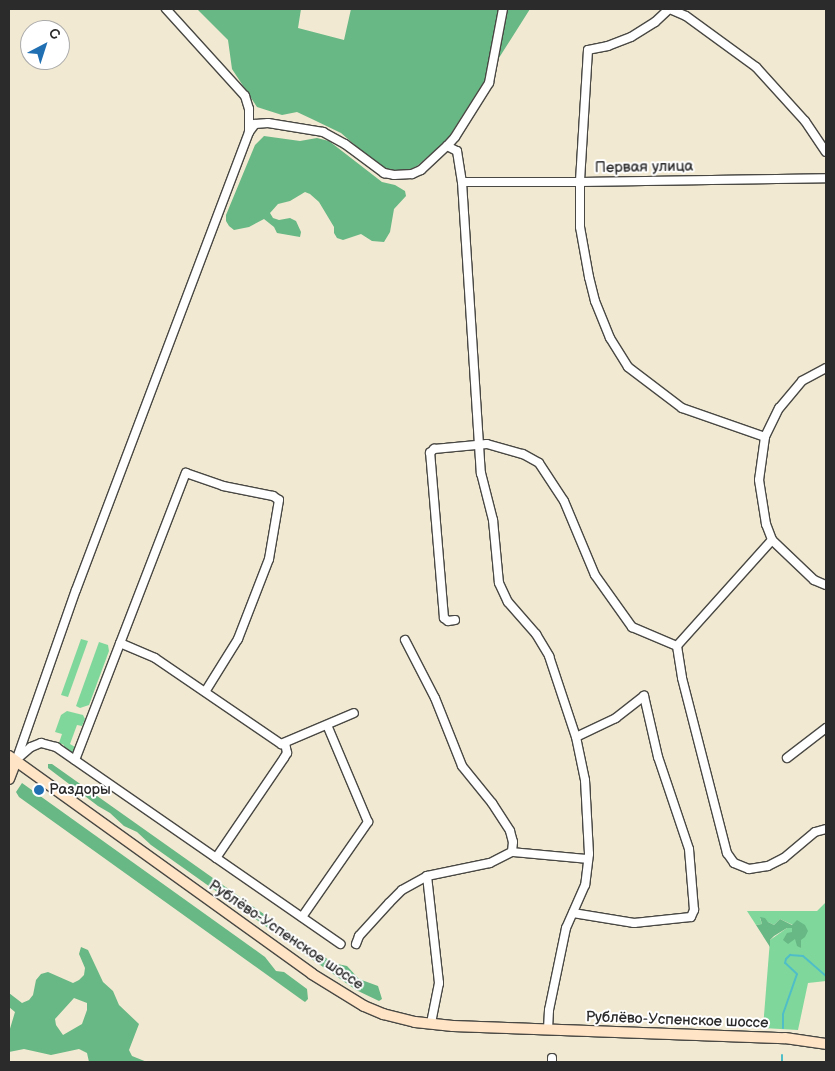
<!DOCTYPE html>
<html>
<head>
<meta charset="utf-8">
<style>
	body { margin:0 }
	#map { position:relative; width:835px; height:1071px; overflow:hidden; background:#f1e9d1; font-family:"Balsamiq Sans",sans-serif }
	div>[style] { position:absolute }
	.green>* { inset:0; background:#7fd79c }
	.forest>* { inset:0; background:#67b884 }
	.stream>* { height:2px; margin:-1px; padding:0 1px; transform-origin:1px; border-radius:1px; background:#50bec7 }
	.roads { filter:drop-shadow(1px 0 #494844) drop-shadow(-1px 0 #494844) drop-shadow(0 1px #494844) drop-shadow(0 -1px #494844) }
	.street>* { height:8px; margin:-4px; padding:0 4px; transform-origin:4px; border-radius:4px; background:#fff }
	.secondary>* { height:10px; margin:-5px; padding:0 5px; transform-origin:5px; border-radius:5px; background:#ffe4c6 }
	.dots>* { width:14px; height:14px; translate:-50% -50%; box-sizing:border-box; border:2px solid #fff; border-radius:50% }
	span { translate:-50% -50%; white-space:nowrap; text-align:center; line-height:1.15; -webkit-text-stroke:4px #fff; paint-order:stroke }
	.street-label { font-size:15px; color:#2b2b2b }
	.poi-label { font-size:15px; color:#2b2b2b }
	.left { translate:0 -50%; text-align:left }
	.frame { position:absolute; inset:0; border:10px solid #2b2b2b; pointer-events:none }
	.north { position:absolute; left:20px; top:20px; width:50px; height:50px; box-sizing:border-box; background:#fff; border:1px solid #aaa; border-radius:50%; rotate:40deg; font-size:14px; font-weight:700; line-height:20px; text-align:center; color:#2b2b2b }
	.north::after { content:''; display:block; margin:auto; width:18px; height:22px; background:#1f6fb2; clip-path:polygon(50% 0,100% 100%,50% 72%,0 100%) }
</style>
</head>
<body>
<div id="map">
	<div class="green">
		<i style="clip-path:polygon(81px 639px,88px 641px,68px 697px,61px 695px)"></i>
		<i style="clip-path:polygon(99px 642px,108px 645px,109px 651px,89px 705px,80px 708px,76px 706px)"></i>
		<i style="clip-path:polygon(67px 711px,83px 715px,85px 719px,82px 726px,77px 725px,70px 744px,75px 747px,72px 754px,63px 749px,64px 745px,59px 743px,62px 734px,55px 732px,61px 715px)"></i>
		<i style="clip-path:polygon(826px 902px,826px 981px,808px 983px,798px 1030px,763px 1028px,770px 940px,787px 928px,793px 928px,790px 941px,795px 938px,801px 948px,801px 940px,793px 925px,780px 919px,774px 925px,760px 918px,762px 924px,756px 925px,747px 911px,817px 911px)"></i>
	</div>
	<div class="forest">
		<i style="clip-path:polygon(197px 9px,301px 9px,298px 28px,344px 40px,351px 9px,530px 9px,447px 140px,417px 166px,404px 172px,394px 172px,379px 166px,341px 133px,314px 120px,297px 112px,282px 115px,257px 107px,232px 69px,228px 40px)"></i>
		<i style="clip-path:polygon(264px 136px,300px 141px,317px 138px,329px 141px,382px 182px,395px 185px,405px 191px,406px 196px,394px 209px,390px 232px,384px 242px,372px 241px,361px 234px,343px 240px,337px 238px,334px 233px,334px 227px,319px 202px,310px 194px,305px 192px,290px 201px,278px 204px,270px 213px,273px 218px,279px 220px,290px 218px,296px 221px,301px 232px,300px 237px,277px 233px,274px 227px,264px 219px,249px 227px,234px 230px,229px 226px,226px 221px,226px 215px,255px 145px)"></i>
		<i style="clip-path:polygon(48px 764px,52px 764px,333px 963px,347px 966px,359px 979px,378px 986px,382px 999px,379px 1001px,356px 990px,306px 955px,151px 845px,137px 832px,124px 826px,110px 813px,98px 806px,48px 768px)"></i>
		<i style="clip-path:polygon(22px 783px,265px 957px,276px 971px,284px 972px,307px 989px,308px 999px,305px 1002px,302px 1000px,19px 797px,16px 792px)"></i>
		<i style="clip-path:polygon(760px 917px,765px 918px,768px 922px,774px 925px,780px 919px,792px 925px,797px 920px,805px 925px,808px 931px,805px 937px,801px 940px,801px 948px,797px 946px,795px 939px,788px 944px,783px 940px,787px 933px,792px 932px,792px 928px,787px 928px,774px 936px,770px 940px,770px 947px,756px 925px,762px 924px)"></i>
		<i style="clip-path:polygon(evenodd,81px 947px,88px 950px,103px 982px,113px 991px,119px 1005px,139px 1024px,129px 1050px,132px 1056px,147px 1062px,89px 1062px,87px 1053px,79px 1049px,51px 1055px,24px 1049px,9px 1052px,9px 1032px,15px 1012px,9px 1007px,9px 993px,22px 1003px,29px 1000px,33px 995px,36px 980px,41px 974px,48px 972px,73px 983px,79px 980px,84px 975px,85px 968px,79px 954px,81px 947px,74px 998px,87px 1003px,87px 1010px,82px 1024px,63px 1035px,56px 1025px,55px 1019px,74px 998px)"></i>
	</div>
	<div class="stream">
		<i style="left:783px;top:1028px;width:14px;rotate:-90deg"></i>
		<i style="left:783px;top:1014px;width:42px;rotate:-70.7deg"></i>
		<i style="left:797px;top:974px;width:16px;rotate:-137deg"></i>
		<i style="left:785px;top:963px;width:4px;rotate:-76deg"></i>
		<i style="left:786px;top:959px;width:6px;rotate:-45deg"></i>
		<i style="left:790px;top:955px;width:13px;rotate:4deg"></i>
		<i style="left:803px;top:956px;width:30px;rotate:41deg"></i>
		<i style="left:782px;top:1062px;width:7px;rotate:-90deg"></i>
	</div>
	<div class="roads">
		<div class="street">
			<i style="left:669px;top:9px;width:19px;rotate:137deg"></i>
			<i style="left:655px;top:22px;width:28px;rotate:148deg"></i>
			<i style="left:631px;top:37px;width:25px;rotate:159deg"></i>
			<i style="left:608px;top:46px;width:20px;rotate:169deg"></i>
			<i style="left:588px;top:50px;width:132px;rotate:93.5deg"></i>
			<i style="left:580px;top:182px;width:45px;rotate:90deg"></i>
			<i style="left:580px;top:227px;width:51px;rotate:79.8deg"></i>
			<i style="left:589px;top:277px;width:25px;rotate:76deg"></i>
			<i style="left:595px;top:301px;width:40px;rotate:68deg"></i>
			<i style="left:610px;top:338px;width:34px;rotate:58deg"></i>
			<i style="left:628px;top:367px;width:68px;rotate:37.2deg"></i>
			<i style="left:682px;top:408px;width:88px;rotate:19.3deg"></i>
			<i style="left:670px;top:9px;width:17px;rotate:24deg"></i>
			<i style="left:686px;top:16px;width:87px;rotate:36.1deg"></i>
			<i style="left:756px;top:67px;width:73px;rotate:47.8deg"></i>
			<i style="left:805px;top:121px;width:37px;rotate:56deg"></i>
			<i style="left:249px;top:132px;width:10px;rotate:-53deg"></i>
			<i style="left:255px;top:124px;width:13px;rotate:-4deg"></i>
			<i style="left:268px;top:123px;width:56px;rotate:9.3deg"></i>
			<i style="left:323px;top:132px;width:25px;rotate:29deg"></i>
			<i style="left:345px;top:144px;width:49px;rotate:36.6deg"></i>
			<i style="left:384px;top:173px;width:10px;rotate:11deg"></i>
			<i style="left:394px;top:175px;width:18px;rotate:-3deg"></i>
			<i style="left:412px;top:174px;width:10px;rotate:-24deg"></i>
			<i style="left:421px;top:170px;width:35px;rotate:-43deg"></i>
			<i style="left:447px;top:146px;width:11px;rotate:27deg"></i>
			<i style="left:457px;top:151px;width:31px;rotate:81deg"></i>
			<i style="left:462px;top:182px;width:292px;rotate:86.3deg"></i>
			<i style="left:481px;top:473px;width:49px;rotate:75.7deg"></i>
			<i style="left:493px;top:520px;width:63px;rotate:84.6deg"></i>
			<i style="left:499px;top:583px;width:21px;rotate:65deg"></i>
			<i style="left:508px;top:602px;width:43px;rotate:48.8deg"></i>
			<i style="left:536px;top:634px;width:26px;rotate:59deg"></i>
			<i style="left:549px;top:656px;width:85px;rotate:71.6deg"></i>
			<i style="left:576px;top:737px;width:44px;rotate:78.2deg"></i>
			<i style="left:585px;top:780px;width:74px;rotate:86.9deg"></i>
			<i style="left:589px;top:854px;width:31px;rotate:97deg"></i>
			<i style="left:585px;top:885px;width:47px;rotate:113.8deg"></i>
			<i style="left:566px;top:928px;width:84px;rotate:101.7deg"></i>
			<i style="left:549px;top:1010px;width:20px;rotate:93deg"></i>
			<i style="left:447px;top:146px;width:12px;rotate:-48deg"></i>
			<i style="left:455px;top:137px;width:64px;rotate:-57.8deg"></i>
			<i style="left:489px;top:83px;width:75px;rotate:-79.3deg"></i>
			<i style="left:462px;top:182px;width:118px"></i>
			<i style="left:580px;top:182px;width:246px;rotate:-0.9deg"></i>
			<i style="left:826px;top:368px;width:27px;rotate:152deg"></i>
			<i style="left:802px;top:381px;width:35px;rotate:130deg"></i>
			<i style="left:779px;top:408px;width:32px;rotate:116deg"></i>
			<i style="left:765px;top:437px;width:43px;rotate:97.9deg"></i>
			<i style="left:759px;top:480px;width:45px;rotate:81deg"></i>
			<i style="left:766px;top:524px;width:17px;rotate:69deg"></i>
			<i style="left:772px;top:540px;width:58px;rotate:43.6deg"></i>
			<i style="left:814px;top:580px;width:13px;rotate:23deg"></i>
			<i style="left:772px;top:540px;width:142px;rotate:131.9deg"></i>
			<i style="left:677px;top:646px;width:32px;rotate:81deg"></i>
			<i style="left:682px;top:678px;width:181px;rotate:75.6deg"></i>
			<i style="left:727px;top:853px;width:12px;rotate:55deg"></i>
			<i style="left:734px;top:863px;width:16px;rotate:22deg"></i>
			<i style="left:749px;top:869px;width:19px;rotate:-9deg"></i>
			<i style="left:768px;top:866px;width:18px;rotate:-27deg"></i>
			<i style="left:784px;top:858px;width:40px;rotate:-40deg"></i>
			<i style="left:815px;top:832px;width:11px;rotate:-15deg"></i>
			<i style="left:455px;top:620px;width:7px;rotate:172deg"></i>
			<i style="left:448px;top:621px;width:5px;rotate:-143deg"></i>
			<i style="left:444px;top:618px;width:166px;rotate:-94.8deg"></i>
			<i style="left:430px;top:453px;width:6px;rotate:-45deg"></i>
			<i style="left:434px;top:449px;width:53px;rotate:-5.4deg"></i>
			<i style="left:487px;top:444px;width:37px;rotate:16deg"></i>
			<i style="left:523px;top:454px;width:18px;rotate:29deg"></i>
			<i style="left:539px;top:463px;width:45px;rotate:56.7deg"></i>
			<i style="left:564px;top:501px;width:80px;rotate:67.3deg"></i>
			<i style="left:595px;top:575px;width:64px;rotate:54.6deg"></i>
			<i style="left:632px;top:627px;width:49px;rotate:22.9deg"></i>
			<i style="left:405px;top:640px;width:65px;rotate:62.7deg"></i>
			<i style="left:435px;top:698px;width:73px;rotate:68.3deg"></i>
			<i style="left:462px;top:766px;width:48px;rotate:51deg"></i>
			<i style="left:492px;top:803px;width:33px;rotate:57deg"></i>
			<i style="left:510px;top:831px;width:11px;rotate:75deg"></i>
			<i style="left:513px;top:842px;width:10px;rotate:96deg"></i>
			<i style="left:120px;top:643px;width:38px;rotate:23deg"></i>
			<i style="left:155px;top:658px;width:153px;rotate:34.3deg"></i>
			<i style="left:281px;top:744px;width:79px;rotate:-23deg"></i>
			<i style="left:787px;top:758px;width:49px;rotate:-37.6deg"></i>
			<i style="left:17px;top:759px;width:18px;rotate:-41deg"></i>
			<i style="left:31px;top:747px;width:11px;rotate:-22deg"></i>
			<i style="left:41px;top:743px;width:16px;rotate:15deg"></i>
			<i style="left:56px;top:747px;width:346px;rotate:34.7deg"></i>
			<i style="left:75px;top:760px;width:308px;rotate:-68.9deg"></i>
			<i style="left:186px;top:473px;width:39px;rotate:19deg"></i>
			<i style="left:223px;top:486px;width:51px;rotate:11.3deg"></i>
			<i style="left:273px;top:496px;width:7px;rotate:34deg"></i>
			<i style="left:279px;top:500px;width:60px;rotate:99.6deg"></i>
			<i style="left:269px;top:559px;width:86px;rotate:111.2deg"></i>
			<i style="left:238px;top:639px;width:62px;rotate:121.9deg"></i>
			<i style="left:16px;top:761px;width:181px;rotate:-70.7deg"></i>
			<i style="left:76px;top:590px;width:490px;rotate:-69.3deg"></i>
			<i style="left:249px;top:132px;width:23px;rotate:-90deg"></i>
			<i style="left:249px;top:109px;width:14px;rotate:-107deg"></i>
			<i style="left:245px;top:96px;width:118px;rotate:-132.2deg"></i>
			<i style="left:216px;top:858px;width:121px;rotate:-55.8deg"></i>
			<i style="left:284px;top:758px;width:6px;rotate:-59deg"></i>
			<i style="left:287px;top:753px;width:10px;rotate:-101deg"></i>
			<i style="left:427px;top:876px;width:108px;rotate:83.6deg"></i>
			<i style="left:439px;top:983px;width:41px;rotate:101.3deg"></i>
			<i style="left:573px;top:913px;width:62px;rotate:9.3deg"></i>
			<i style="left:634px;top:923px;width:57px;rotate:-6deg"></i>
			<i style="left:691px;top:917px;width:8px;rotate:-67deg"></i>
			<i style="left:694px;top:910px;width:61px;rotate:-94.7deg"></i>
			<i style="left:689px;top:849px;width:97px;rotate:-108.6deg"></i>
			<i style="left:658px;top:757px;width:63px;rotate:-102.9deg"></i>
			<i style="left:644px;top:696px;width:36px;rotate:142deg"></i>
			<i style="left:616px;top:718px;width:44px;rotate:154.6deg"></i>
			<i style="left:302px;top:917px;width:116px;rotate:-55.2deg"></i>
			<i style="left:368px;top:822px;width:105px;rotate:-112.9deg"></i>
			<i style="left:356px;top:944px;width:9px;rotate:-69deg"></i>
			<i style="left:359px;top:936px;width:45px;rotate:-47.7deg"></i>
			<i style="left:389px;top:903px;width:18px;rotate:-45deg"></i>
			<i style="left:402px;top:890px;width:29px;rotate:-29deg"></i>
			<i style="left:427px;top:876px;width:64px;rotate:-11.7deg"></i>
			<i style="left:490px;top:863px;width:25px;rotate:-27deg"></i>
			<i style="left:512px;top:852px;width:76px;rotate:5.3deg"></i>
			<i style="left:552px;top:1058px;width:4px;rotate:90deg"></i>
		</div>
		<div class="secondary">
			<i style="left:9px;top:756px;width:373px;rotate:35.7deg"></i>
			<i style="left:312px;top:974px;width:61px;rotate:31.6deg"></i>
			<i style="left:364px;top:1006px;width:21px;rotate:23deg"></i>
			<i style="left:383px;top:1014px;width:33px;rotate:14deg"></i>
			<i style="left:415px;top:1022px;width:38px;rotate:6deg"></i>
			<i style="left:453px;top:1026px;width:332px;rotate:2.1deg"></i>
			<i style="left:785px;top:1038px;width:41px;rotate:8.3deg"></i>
			<i style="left:9px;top:779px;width:19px;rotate:-69deg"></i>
		</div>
	</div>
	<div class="dots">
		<i style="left:39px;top:790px;background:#1f6fb2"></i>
	</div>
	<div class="street-label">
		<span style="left:644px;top:167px;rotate:-1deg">Первая улица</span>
		<span style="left:286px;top:935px;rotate:34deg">Рублёво-Успенское шоссе</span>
		<span style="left:677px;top:1020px;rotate:2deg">Рублёво-Успенское шоссе</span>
	</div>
	<div class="poi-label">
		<span class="left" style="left:49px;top:790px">Раздоры</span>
	</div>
	<div class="frame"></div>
	<div class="north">С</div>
</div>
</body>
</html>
